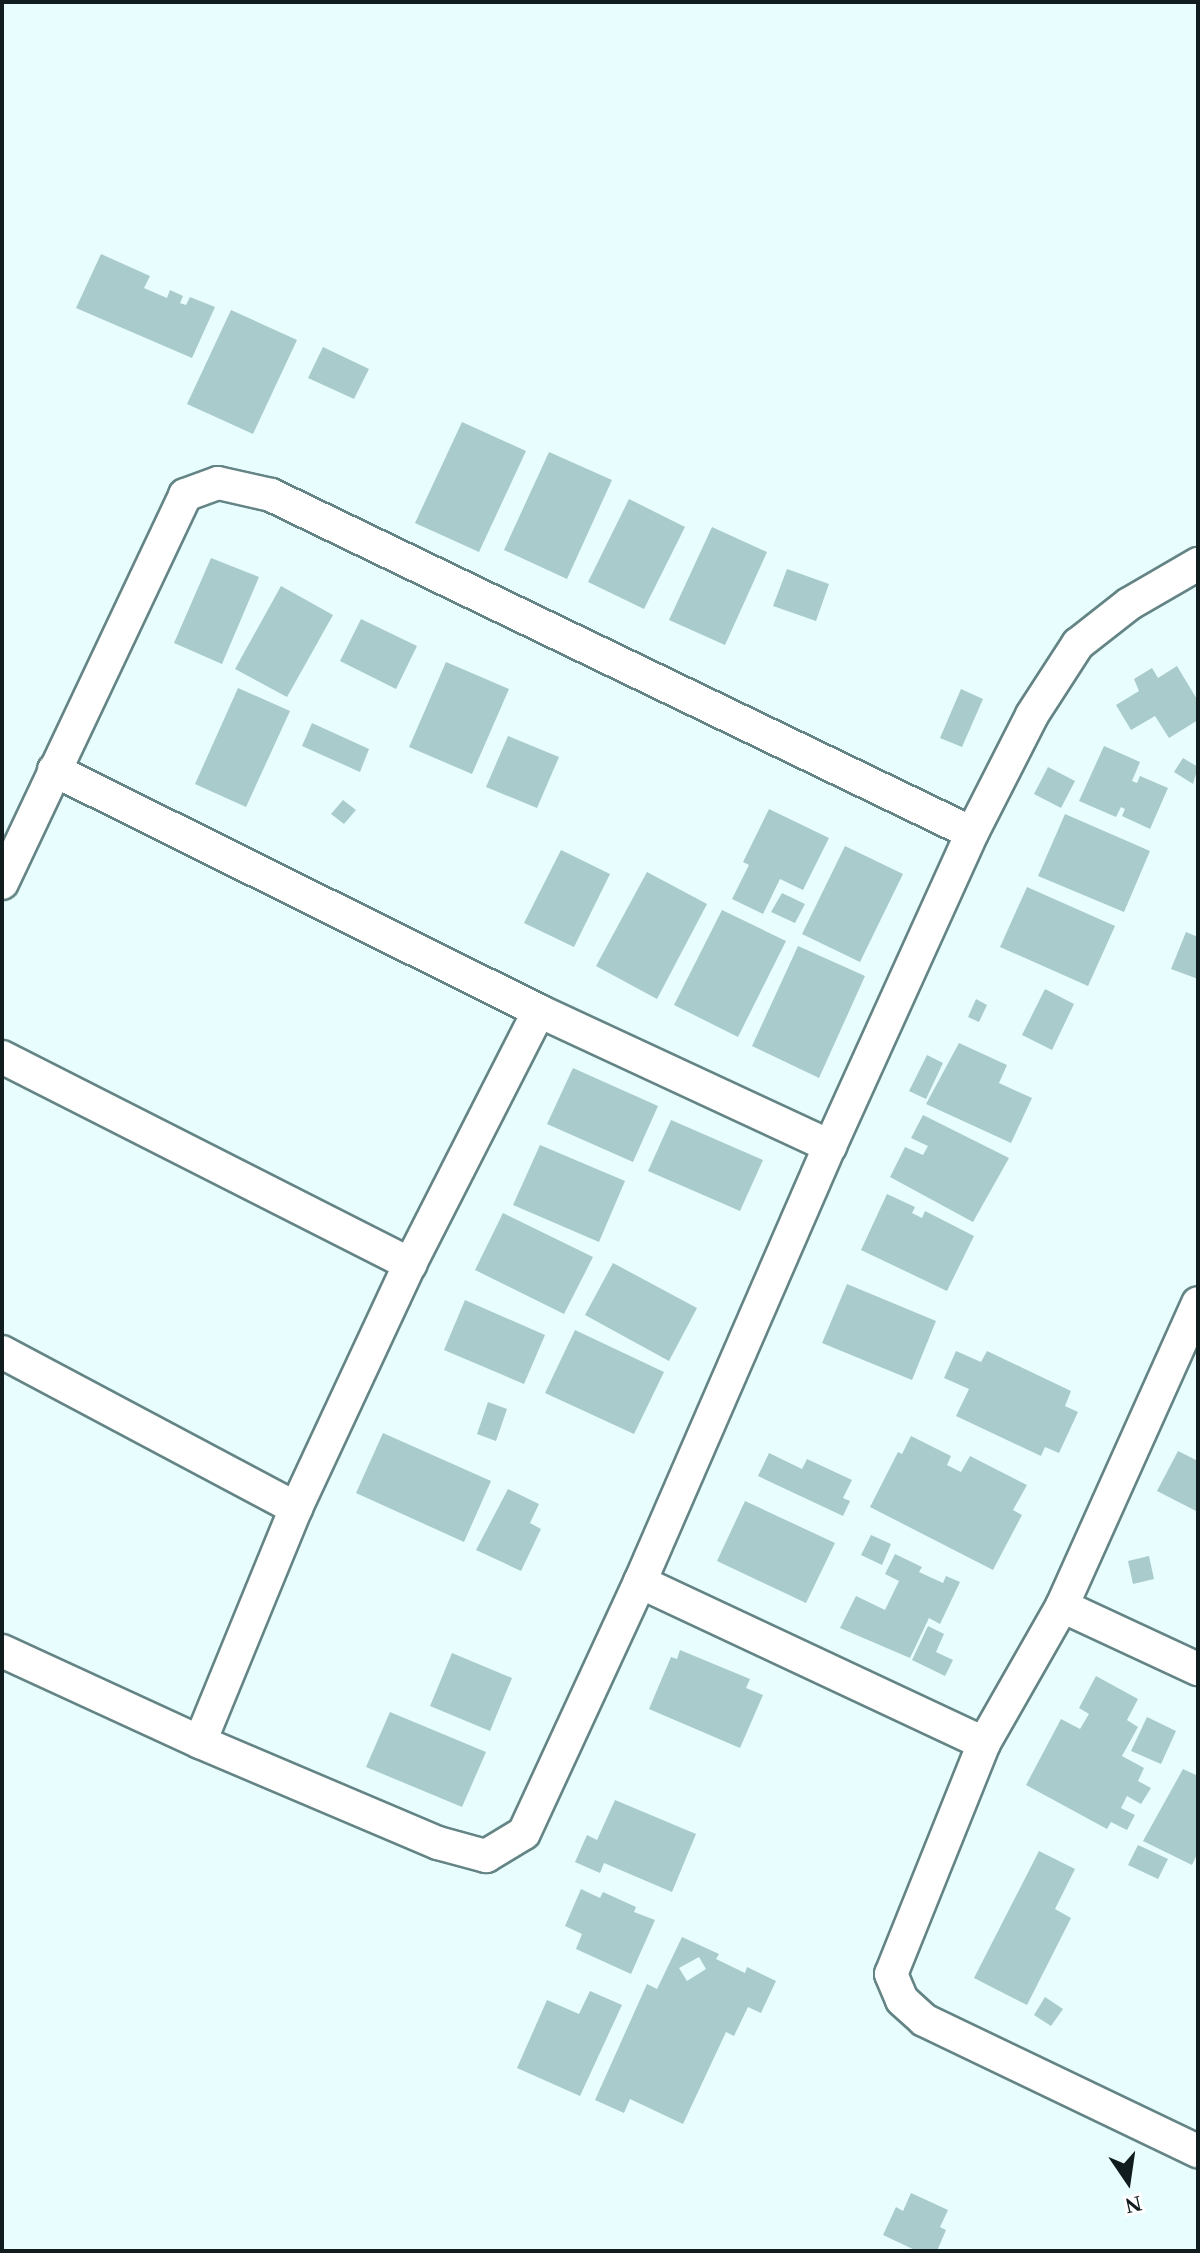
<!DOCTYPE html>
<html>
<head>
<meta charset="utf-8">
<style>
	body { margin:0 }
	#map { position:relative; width:1200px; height:2253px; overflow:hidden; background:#e8fdfe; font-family:Georgia,serif }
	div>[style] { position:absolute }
	.building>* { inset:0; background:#a9cbcc }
	.roads { filter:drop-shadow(2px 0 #648485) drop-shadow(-2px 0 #648485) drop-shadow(0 2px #648485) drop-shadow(0 -2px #648485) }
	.street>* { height:32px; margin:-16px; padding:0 16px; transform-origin:16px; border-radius:16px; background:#fff }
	span { translate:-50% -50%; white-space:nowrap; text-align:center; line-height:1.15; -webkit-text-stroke:7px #fff; paint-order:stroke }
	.frame { position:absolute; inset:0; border:4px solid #101c1d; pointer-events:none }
	.north { position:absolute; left:1088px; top:2141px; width:80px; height:80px; -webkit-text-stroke:6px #fff; paint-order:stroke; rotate:167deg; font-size:22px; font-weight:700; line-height:32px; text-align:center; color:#101c1d }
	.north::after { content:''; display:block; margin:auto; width:28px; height:36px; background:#101c1d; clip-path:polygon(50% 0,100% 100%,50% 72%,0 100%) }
</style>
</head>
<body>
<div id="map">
	<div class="building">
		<i style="clip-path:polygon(101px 254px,150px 276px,144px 288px,167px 298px,170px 290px,183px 296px,180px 303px,186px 305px,190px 297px,215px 307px,192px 358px,76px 308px)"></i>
		<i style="clip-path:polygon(231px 310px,297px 340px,253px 434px,187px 404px)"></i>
		<i style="clip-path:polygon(323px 347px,369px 369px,354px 399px,308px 378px)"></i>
		<i style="clip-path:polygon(462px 422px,526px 451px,479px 552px,415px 523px)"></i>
		<i style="clip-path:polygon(549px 452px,612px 480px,567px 579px,504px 550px)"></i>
		<i style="clip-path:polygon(629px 499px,685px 527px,644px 609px,588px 582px)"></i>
		<i style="clip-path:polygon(712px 527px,767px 552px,725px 645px,669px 620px)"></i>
		<i style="clip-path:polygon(211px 558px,259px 577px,222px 664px,174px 643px)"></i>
		<i style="clip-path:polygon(787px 569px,829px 584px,816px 621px,773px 606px)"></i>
		<i style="clip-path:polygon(281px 586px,333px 615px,287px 697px,235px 669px)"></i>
		<i style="clip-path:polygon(361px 619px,417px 646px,396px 689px,340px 661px)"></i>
		<i style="clip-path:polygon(446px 662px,509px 689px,472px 774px,409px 747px)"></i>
		<i style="clip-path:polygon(1177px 666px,1198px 701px,1198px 720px,1169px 738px,1155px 716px,1131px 730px,1116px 705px,1139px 691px,1134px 679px,1152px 668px,1158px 678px)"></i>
		<i style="clip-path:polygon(238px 688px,290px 711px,246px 807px,195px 784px)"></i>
		<i style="clip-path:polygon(961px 689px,983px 699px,962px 747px,940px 738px)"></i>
		<i style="clip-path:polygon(312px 723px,369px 749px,360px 772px,302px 746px)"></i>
		<i style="clip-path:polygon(508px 736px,559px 757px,537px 808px,486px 787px)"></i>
		<i style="clip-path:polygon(1104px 746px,1140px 762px,1132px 781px,1137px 783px,1140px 776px,1168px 788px,1150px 829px,1122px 816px,1125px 809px,1121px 807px,1116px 817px,1079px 801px)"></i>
		<i style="clip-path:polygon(1183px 758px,1198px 767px,1193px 784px,1174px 772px)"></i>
		<i style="clip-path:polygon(1048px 767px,1075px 781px,1061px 808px,1034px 794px)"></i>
		<i style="clip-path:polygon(343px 800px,356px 810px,344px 824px,331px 814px)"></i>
		<i style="clip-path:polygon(769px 809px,829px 838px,803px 890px,780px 879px,763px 914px,732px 899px,749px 865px,743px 862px)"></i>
		<i style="clip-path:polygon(1065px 814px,1150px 851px,1124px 912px,1038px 876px)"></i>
		<i style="clip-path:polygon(845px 846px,903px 874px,860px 962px,802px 934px)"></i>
		<i style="clip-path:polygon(561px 850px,610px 874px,574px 947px,524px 923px)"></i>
		<i style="clip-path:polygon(647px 872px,707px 904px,657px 999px,596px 966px)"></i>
		<i style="clip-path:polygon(1027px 887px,1115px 926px,1088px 986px,1000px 947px)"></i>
		<i style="clip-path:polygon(782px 893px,805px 904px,795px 923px,771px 912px)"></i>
		<i style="clip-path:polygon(722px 910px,786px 941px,738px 1037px,674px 1005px)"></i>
		<i style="clip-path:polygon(1186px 932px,1198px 937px,1198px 979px,1171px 969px)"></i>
		<i style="clip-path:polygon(798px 946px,865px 976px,819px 1078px,752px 1046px)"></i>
		<i style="clip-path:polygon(1045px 989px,1074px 1004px,1052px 1050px,1022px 1035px)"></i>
		<i style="clip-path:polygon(976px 999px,987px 1005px,979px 1022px,968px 1017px)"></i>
		<i style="clip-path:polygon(959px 1043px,1007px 1065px,999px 1083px,1032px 1098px,1011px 1143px,926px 1104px)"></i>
		<i style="clip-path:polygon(927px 1055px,943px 1063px,926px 1099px,909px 1091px)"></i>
		<i style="clip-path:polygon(573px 1068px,658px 1106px,633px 1162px,547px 1124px)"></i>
		<i style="clip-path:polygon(923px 1115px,1009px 1158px,973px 1222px,890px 1177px,905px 1147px,923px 1155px,928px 1146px,911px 1138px)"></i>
		<i style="clip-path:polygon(671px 1120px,763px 1160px,740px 1211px,648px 1171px)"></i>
		<i style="clip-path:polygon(540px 1145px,625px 1181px,599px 1242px,513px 1205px)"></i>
		<i style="clip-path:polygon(887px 1194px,915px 1207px,912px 1213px,922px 1218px,925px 1211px,974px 1236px,947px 1291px,861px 1250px)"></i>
		<i style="clip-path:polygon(503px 1213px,593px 1257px,564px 1314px,475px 1270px)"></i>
		<i style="clip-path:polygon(613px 1263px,697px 1308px,669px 1361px,585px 1315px)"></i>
		<i style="clip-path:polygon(847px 1284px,936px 1321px,912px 1380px,822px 1343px)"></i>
		<i style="clip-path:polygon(465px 1300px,545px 1335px,524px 1384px,444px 1350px)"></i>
		<i style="clip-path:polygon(575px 1330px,664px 1372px,634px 1434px,545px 1393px)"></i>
		<i style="clip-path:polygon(956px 1351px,981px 1362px,987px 1351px,1071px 1391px,1065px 1406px,1078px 1412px,1059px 1453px,1045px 1447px,1041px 1456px,956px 1416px,969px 1389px,944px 1378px)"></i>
		<i style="clip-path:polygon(488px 1402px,507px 1409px,496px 1441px,477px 1434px)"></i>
		<i style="clip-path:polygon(383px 1433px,491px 1481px,464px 1542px,356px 1493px)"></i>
		<i style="clip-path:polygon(911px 1436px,951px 1456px,947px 1465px,961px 1472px,970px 1456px,1027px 1485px,1013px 1510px,1022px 1515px,993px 1570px,870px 1507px,898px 1452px,902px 1454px)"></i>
		<i style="clip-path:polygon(1178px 1451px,1198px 1461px,1198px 1512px,1157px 1491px)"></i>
		<i style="clip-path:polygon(769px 1453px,802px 1469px,807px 1459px,852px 1480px,843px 1498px,850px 1501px,843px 1516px,758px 1476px)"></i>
		<i style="clip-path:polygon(508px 1489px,539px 1504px,530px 1523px,541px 1529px,521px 1571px,476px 1550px)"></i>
		<i style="clip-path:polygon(745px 1501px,835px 1543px,806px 1603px,717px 1561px)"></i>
		<i style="clip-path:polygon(871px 1535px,891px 1544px,882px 1565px,861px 1555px)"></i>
		<i style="clip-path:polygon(895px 1554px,922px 1567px,919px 1572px,943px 1583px,946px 1576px,960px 1582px,940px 1624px,929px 1618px,910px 1658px,840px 1628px,856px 1596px,885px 1610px,899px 1581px,885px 1574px)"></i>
		<i style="clip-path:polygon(1149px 1556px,1154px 1579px,1133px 1584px,1128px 1561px)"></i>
		<i style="clip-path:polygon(928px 1626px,944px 1634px,936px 1652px,953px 1660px,945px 1676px,912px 1660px)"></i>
		<i style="clip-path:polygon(680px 1650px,750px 1679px,746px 1688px,763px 1695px,740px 1748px,649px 1709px,671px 1657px,677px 1659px)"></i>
		<i style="clip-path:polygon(452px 1653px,512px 1678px,490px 1731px,430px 1706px)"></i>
		<i style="clip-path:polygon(1096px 1676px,1138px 1699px,1127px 1720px,1138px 1727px,1122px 1756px,1144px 1768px,1138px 1781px,1151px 1788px,1141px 1804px,1127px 1796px,1121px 1808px,1135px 1815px,1127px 1830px,1111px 1822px,1107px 1829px,1026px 1785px,1061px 1719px,1080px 1729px,1089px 1714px,1079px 1708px)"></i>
		<i style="clip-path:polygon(390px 1712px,486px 1752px,462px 1807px,366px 1767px)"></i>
		<i style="clip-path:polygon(1147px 1717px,1176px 1731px,1161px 1764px,1131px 1751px)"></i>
		<i style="clip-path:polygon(1183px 1769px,1198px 1776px,1198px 1852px,1192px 1865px,1143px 1841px)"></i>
		<i style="clip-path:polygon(615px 1800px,696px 1834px,672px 1892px,604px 1863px,600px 1873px,575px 1862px,587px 1835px,597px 1840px)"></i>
		<i style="clip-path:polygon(1138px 1845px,1168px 1859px,1158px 1879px,1128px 1865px)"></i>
		<i style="clip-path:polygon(1039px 1851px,1075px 1869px,1055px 1909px,1071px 1918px,1027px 2005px,974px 1978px)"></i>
		<i style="clip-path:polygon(581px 1889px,600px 1898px,603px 1892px,636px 1907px,634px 1912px,655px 1920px,631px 1974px,576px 1949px,582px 1934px,565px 1926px)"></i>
		<i style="clip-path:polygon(evenodd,682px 1937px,719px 1954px,716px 1959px,745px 1973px,747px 1967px,776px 1981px,761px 2013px,748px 2007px,734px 2036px,726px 2032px,683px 2124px,630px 2099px,624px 2113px,595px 2100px,647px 1984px,657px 1989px,682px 1937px,699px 1957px,706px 1969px,687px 1981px,679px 1968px,699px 1957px)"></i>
		<i style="clip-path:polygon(590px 1991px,622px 2005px,580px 2096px,517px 2068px,547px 2000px,579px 2014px)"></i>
		<i style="clip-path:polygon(1045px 1997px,1063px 2009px,1051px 2026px,1034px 2015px)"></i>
		<i style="clip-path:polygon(911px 2193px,948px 2210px,940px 2227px,946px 2230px,937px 2251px,917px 2251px,883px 2235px,896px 2207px,903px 2211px)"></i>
	</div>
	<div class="roads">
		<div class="street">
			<i style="left:54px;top:770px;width:542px;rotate:26.42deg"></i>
			<i style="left:539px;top:1011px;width:321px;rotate:24.9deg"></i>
			<i style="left:2px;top:883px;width:429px;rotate:-64.7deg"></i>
			<i style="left:185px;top:495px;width:35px;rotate:-20deg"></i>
			<i style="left:218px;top:483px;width:54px;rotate:12.8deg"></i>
			<i style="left:271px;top:495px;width:778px;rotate:25.74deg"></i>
			<i style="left:2px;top:1057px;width:458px;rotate:26.9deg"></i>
			<i style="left:2px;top:1352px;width:333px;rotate:28deg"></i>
			<i style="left:640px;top:1582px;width:380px;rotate:25.1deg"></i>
			<i style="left:984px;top:1743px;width:158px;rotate:-60.3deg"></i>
			<i style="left:1062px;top:1606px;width:332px;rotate:-65.8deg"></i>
			<i style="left:1062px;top:1606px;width:150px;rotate:24.9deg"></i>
			<i style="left:2px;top:1651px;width:218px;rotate:24.7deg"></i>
			<i style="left:200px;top:1742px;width:259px;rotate:23deg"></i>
			<i style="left:438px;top:1843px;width:50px;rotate:15.2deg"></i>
			<i style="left:486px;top:1856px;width:44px;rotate:-31.2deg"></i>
			<i style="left:524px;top:1833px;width:277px;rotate:-65.2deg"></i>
			<i style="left:640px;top:1582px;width:476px;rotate:-66.5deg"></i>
			<i style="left:830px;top:1146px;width:344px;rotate:-65.6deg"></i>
			<i style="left:972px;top:833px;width:132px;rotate:-63deg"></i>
			<i style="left:1032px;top:715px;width:85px;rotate:-57.1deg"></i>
			<i style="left:1078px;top:644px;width:65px;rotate:-38.1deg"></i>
			<i style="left:1129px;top:604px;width:80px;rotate:-30.1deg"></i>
			<i style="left:200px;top:1742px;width:253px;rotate:-67.7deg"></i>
			<i style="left:296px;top:1508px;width:269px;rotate:-65deg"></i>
			<i style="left:410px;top:1264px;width:284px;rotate:-63deg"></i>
			<i style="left:984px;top:1743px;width:249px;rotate:111.9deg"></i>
			<i style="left:891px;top:1974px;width:28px;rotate:67deg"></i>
			<i style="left:902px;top:2000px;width:30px;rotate:42deg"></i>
			<i style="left:924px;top:2020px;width:304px;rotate:25.6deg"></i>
		</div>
	</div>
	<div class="frame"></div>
	<div class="north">N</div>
</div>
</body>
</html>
